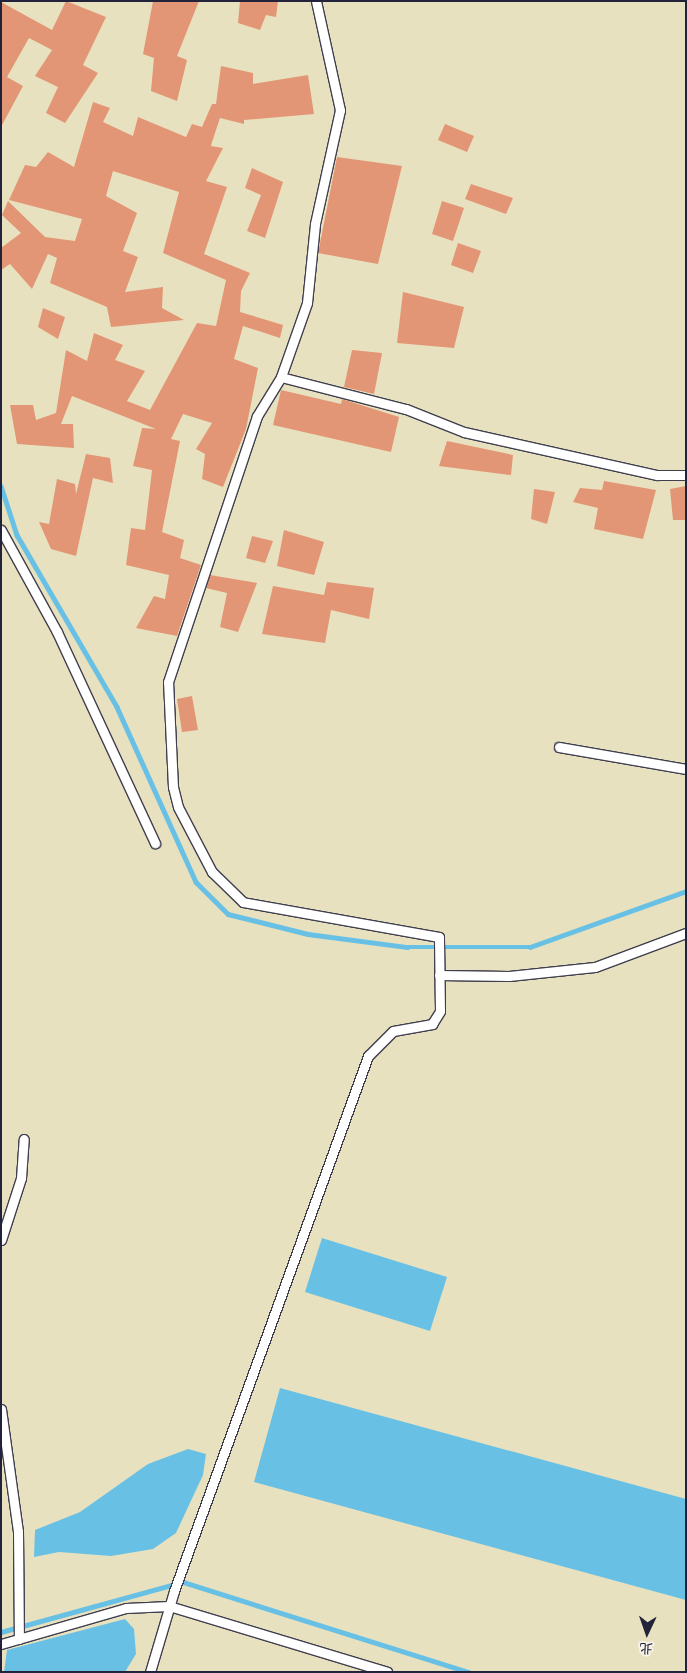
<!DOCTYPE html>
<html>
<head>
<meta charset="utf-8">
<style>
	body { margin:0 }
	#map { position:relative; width:687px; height:1673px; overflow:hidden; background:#e8e1bf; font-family:Kalam,"LXGW WenKai TC",sans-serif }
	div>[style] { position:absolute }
	.water>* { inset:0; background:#68c1e5 }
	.stream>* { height:4.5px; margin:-2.25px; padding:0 2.25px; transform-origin:2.25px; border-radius:2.25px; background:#68c1e5 }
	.building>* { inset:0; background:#e39675 }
	.roads { filter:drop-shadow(1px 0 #403f4f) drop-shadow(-1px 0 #403f4f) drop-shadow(0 1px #403f4f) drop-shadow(0 -1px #403f4f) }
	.lane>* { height:9px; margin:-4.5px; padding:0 4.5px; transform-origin:4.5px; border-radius:4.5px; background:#fff }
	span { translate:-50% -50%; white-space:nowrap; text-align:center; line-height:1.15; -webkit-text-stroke:4.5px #f7f3e8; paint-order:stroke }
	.frame { position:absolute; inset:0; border:2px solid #22223b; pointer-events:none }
	.north { position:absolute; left:622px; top:1608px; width:50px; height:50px; -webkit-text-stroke:4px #f7f3e8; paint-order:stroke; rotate:183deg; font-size:14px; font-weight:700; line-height:20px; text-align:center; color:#22223b }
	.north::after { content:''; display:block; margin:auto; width:18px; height:22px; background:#22223b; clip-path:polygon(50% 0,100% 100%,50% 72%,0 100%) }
</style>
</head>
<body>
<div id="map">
	<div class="water">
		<i style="clip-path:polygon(322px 1238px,447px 1277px,430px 1331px,305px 1292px)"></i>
		<i style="clip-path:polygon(280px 1388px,686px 1499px,686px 1600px,254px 1482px)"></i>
		<i style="clip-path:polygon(188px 1449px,206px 1454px,203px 1475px,176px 1533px,153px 1549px,111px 1556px,59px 1552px,34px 1557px,35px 1530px,80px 1512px,148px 1464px)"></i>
		<i style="clip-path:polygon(125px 1619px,134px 1629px,136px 1654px,125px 1672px,4px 1672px,7px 1650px)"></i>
	</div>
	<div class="stream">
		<i style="left:1px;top:486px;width:52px;rotate:71.9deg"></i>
		<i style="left:17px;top:535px;width:199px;rotate:59.8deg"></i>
		<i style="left:117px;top:707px;width:192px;rotate:65.7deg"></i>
		<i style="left:196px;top:882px;width:45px;rotate:45deg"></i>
		<i style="left:228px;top:914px;width:82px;rotate:14deg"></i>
		<i style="left:308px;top:934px;width:100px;rotate:7.5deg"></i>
		<i style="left:407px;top:947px;width:123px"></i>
		<i style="left:530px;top:947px;width:166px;rotate:-19.7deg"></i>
		<i style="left:1px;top:1632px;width:189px;rotate:-15.4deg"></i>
		<i style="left:183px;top:1582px;width:300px;rotate:17.5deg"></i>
	</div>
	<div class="building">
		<i style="clip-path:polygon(66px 1px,106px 17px,83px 65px,98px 73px,65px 123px,46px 113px,58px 87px,35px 76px,52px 50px,29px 38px,7px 77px,23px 86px,1px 127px,1px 2px,52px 30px)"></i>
		<i style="clip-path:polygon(153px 1px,199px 1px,177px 56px,187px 60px,177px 101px,151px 91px,154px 58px,143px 54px)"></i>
		<i style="clip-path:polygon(240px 1px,278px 1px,276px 17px,266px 15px,260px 30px,238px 23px)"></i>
		<i style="clip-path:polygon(221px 66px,253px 73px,253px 84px,308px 75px,314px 114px,244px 120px,244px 124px,220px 118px,212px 142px,211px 146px,223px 148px,206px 181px,227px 187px,204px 254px,250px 273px,241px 291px,240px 312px,283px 325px,280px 338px,243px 326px,234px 359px,258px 368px,246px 429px,223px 487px,202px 479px,205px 454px,196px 449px,212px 423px,183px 414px,171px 439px,180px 441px,162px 532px,184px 540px,180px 558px,201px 565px,177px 636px,136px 628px,154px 596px,165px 599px,169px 575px,126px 565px,131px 528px,145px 530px,152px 470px,133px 466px,142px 428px,156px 429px,72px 396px,61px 424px,73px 424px,74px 448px,17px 444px,10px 405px,33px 405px,36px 420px,56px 413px,66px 350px,87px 361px,94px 333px,123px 345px,115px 360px,145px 371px,127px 401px,150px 410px,197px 323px,216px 326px,226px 280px,163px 253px,179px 192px,113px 171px,106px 196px,137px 213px,123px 251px,138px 257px,125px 292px,163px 287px,162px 308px,184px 320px,111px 327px,107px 307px,50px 283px,57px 258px,48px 254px,32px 289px,10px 264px,1px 270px,1px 248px,21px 233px,2px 215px,8px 201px,45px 237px,75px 241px,82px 219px,9px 200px,25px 165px,36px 167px,48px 152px,74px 167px,93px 102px,110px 108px,103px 122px,133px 136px,138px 117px,186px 137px,192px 124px,202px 127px,212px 104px,216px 104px)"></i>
		<i style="clip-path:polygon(445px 124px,474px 136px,467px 152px,438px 140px)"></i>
		<i style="clip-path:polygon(337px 157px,402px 166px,378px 264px,318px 253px)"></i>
		<i style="clip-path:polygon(252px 168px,283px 182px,265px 238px,247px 231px,261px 195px,245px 188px)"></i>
		<i style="clip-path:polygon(471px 184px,513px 198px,506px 214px,465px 199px)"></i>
		<i style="clip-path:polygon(442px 201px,464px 208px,453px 241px,432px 234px)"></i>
		<i style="clip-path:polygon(458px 243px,481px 251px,473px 273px,451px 265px)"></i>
		<i style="clip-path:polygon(403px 292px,464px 307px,454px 348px,397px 343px)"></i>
		<i style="clip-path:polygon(43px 308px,65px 317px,58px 339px,38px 327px)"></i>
		<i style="clip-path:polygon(352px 350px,382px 353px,374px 394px,344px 387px)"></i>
		<i style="clip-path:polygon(281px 390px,341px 404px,342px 399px,399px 417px,391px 452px,273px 425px)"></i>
		<i style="clip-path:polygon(447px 441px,513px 455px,511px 475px,439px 466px)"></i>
		<i style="clip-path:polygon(86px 454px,110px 458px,113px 483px,93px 478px,76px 556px,51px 549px,39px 522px,49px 524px,57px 479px,75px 484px,76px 494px)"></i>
		<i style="clip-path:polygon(604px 481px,656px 490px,643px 539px,594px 529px,598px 508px,573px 502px,580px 488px,602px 490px)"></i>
		<i style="clip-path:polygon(686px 486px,686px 520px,673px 520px,670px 489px)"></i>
		<i style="clip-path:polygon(534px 489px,555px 492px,547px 524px,531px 519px)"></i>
		<i style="clip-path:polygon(284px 530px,324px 542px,314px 575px,277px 566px)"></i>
		<i style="clip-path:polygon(252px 536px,273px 541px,265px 563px,246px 558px)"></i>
		<i style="clip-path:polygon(210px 575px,257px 583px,238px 632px,220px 627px,227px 593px,206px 588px)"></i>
		<i style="clip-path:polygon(327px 582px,374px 588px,369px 619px,331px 610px,325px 643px,262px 634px,273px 586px,324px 595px)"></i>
		<i style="clip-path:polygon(192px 696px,198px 730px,182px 732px,177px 699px)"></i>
	</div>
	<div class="roads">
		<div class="lane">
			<i style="left:316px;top:1px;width:112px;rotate:77.6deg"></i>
			<i style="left:340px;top:110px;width:117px;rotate:102.4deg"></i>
			<i style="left:315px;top:224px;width:79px;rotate:95.8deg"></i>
			<i style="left:307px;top:303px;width:78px;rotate:109.4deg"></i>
			<i style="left:281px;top:377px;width:129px;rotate:14.4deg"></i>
			<i style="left:406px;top:409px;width:62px;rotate:21.6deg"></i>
			<i style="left:464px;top:432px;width:198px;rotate:12.6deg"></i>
			<i style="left:657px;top:475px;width:29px"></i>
			<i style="left:1px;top:530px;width:116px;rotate:61.2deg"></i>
			<i style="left:57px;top:632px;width:233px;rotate:65.1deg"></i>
			<i style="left:559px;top:747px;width:129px;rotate:9.8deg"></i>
			<i style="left:439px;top:975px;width:70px;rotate:0.8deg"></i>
			<i style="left:509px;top:976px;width:86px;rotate:-6deg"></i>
			<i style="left:595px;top:967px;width:97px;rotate:-20.5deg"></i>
			<i style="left:1px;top:1240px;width:65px;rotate:-72.1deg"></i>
			<i style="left:21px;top:1178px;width:39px;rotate:-86deg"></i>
			<i style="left:1px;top:1409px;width:123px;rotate:82.1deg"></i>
			<i style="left:18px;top:1531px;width:108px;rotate:89.5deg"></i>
			<i style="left:1px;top:1644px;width:130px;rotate:-16.1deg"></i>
			<i style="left:126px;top:1608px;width:43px;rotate:-2.7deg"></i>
			<i style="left:169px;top:1606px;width:228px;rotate:16.8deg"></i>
			<i style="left:150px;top:1672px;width:84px;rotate:-73.5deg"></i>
			<i style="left:174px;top:1591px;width:569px;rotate:-70.07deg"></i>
			<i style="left:368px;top:1056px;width:35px;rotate:-45deg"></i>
			<i style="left:393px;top:1031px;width:40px;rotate:-10deg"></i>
			<i style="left:432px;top:1024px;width:15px;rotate:-58deg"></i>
			<i style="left:440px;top:1011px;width:74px;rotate:-90.8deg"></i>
			<i style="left:439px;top:937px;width:199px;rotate:-169.9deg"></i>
			<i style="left:243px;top:902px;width:43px;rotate:-135.9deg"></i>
			<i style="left:212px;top:872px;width:73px;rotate:-117.6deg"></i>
			<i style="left:178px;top:807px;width:21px;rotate:-104deg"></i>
			<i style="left:173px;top:787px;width:105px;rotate:-92.7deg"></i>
			<i style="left:168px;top:682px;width:280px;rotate:-71.5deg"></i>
			<i style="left:257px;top:416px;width:46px;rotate:-58.4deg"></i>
		</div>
	</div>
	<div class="frame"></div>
	<div class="north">北</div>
</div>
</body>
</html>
